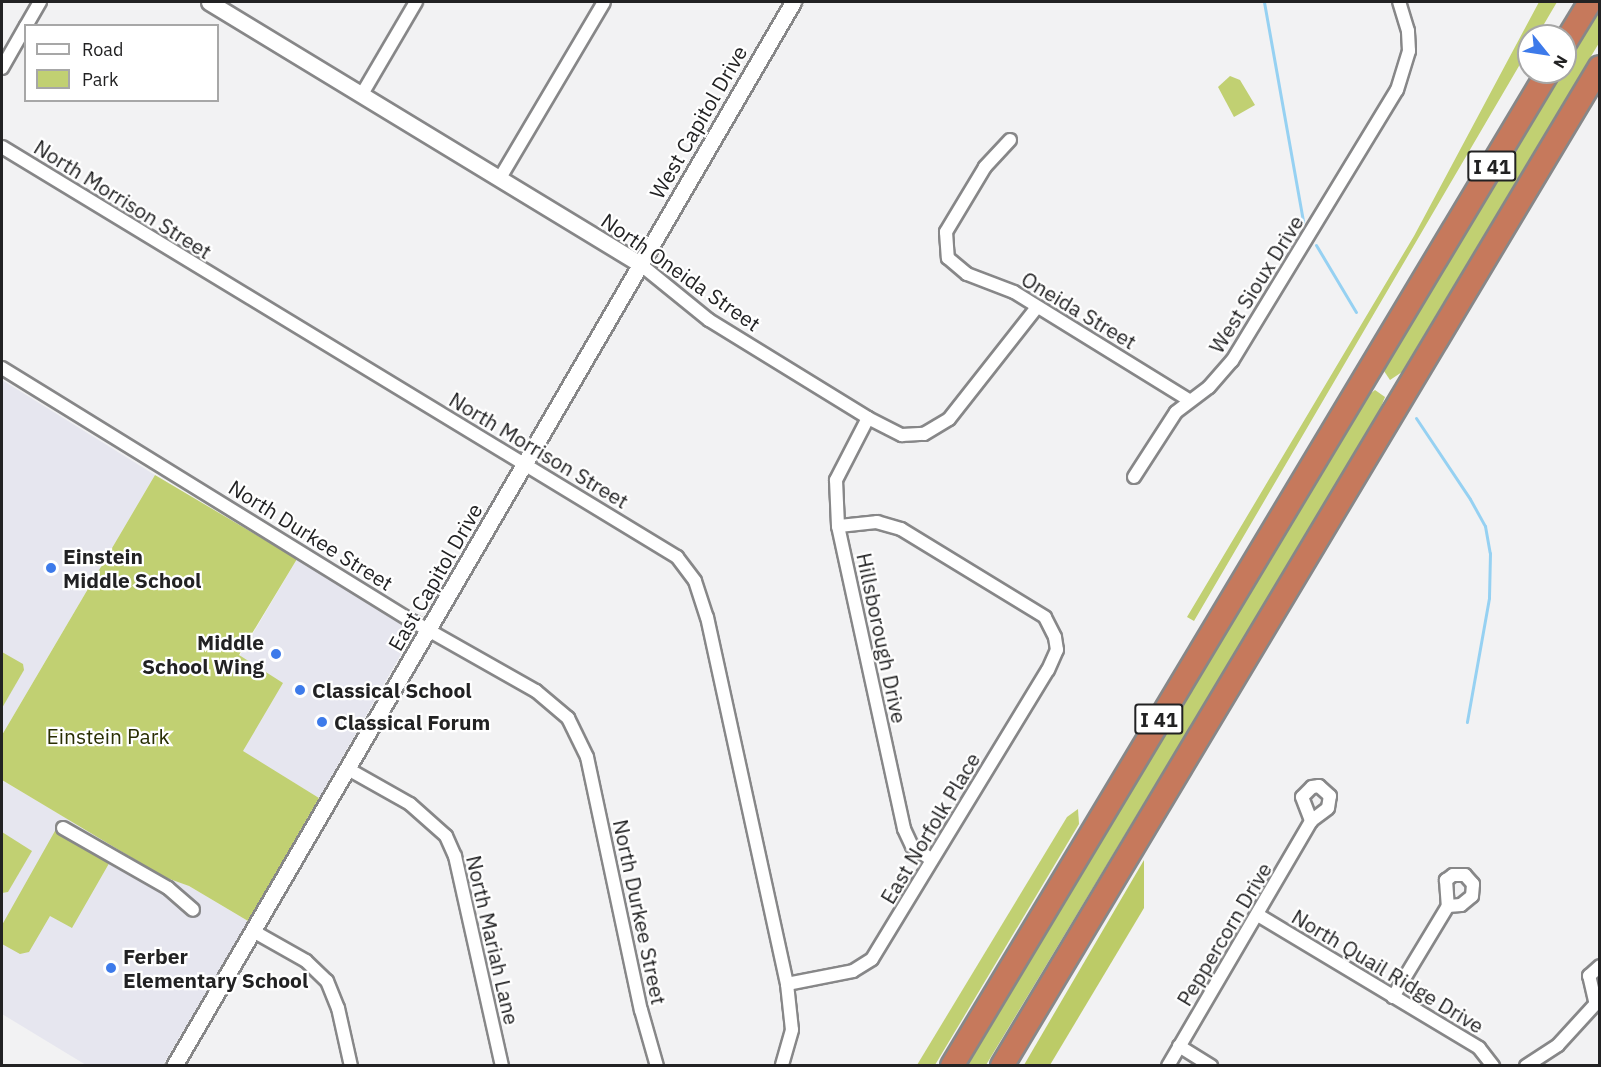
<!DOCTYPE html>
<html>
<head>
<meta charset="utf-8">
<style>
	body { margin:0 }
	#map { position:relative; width:1601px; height:1067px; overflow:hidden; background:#f2f2f3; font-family:"IBM Plex Sans",sans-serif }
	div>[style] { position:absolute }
	.built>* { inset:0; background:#e6e6ef }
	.green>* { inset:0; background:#c1d072 }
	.forest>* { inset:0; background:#bccb67 }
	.stream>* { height:3px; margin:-1.5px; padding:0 1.5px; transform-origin:1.5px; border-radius:1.5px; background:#96d1f2 }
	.roads { filter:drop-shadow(2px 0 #878788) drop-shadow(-2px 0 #878788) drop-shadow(0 2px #878788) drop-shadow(0 -2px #878788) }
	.minor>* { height:12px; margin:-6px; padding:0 6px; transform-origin:6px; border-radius:6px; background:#fff }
	.tertiary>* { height:15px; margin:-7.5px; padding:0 7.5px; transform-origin:7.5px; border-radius:7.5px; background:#fff }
	.motorway>* { height:22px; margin:-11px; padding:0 11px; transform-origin:11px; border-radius:11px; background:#c6795c }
	.dots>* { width:16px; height:16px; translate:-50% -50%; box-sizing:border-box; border:3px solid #fff; border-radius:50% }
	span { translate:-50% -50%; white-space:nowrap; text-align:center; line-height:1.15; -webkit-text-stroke:4.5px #fff; paint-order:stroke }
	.shield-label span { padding:2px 4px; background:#fff; border:2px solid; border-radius:4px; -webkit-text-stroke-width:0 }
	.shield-label { font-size:20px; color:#222223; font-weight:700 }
	.street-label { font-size:21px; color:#222223 }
	.poi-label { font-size:21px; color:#222223; font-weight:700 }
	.left { translate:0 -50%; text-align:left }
	.right { translate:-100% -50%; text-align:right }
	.park-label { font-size:21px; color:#292e03 }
	.frame { position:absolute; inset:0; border:3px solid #222223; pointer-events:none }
	.legend { position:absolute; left:24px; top:24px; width:195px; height:78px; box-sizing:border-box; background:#fff; border:2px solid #a7a7a7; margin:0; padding:8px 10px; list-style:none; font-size:18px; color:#222223 }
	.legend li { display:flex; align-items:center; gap:12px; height:30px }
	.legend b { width:30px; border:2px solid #a7a7a7 }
	.north { position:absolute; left:1517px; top:24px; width:60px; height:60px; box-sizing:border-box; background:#fff; border:2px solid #a7a7a7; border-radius:50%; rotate:120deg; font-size:16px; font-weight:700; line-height:24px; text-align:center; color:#222223 }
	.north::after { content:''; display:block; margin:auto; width:21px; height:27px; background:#3d7aea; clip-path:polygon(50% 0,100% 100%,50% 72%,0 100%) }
</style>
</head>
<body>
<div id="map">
	<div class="built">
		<i style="clip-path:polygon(2px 380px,155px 475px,2px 735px)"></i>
		<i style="clip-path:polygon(297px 559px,408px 626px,413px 633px,319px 798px,199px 725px)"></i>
		<i style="clip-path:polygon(2px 780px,164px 877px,189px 886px,248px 921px,163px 1065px,86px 1065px,2px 1014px)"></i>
	</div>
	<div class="green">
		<i style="clip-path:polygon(1539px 2px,1557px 2px,1537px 36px,1529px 36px,1529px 49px,1194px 621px,1187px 617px,1414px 236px)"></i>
		<i style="clip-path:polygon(1599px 9px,1599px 43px,1402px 372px,1390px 380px,1384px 371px,1389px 361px)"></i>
		<i style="clip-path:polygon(1230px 76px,1240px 80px,1255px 105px,1234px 117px,1218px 87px)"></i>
		<i style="clip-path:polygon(1375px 390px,1385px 397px,1377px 417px,986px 1065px,965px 1066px,1365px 398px)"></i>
		<i style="clip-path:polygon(155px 475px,297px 559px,239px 655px,283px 683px,243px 751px,319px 798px,248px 921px,189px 886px,164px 877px,2px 780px,2px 735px)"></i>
		<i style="clip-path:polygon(2px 652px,23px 664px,24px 670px,2px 708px)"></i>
		<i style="clip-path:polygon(1078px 809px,1079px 824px,935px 1065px,917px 1065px,1067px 817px)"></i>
		<i style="clip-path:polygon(60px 822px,115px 853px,72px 928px,50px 916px,29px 952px,20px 954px,2px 944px,2px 925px)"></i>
		<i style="clip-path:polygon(2px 832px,32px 851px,8px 892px,2px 893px)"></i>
	</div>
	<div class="forest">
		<i style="clip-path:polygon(1144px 860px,1144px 908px,1050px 1065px,1024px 1065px)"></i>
	</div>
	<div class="stream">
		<i style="left:1264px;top:2px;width:223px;rotate:79.9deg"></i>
		<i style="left:1316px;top:245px;width:78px;rotate:59.2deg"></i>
		<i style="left:1416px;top:418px;width:97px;rotate:56.3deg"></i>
		<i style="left:1470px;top:499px;width:31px;rotate:61deg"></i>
		<i style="left:1485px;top:526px;width:27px;rotate:80deg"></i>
		<i style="left:1490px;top:553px;width:45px;rotate:91.3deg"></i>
		<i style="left:1489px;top:598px;width:126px;rotate:100.1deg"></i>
	</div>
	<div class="roads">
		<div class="minor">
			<i style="left:26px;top:26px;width:28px;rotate:-60deg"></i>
			<i style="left:2px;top:68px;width:48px;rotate:-60.3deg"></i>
			<i style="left:362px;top:94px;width:107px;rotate:-59.6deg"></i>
			<i style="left:1010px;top:140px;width:37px;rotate:133deg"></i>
			<i style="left:985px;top:167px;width:76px;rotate:121deg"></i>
			<i style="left:946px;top:232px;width:26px;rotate:86deg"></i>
			<i style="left:948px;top:258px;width:25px;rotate:40deg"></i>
			<i style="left:967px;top:274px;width:50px;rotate:21deg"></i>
			<i style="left:1014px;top:292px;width:206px;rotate:31.7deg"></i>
			<i style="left:2px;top:147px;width:790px;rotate:31.27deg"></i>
			<i style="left:677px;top:557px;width:30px;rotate:53deg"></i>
			<i style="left:695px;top:581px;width:38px;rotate:72deg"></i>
			<i style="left:707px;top:617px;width:376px;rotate:77.7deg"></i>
			<i style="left:787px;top:984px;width:46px;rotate:83.8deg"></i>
			<i style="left:792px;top:1030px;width:37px;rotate:106deg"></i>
			<i style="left:500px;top:178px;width:204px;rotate:-59.4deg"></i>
			<i style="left:640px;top:264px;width:89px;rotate:39.1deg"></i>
			<i style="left:709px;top:320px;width:187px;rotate:31.6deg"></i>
			<i style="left:868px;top:418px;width:38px;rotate:27deg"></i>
			<i style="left:902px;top:435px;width:22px;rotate:-3deg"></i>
			<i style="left:924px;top:434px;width:29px;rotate:-31deg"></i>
			<i style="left:949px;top:419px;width:142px;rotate:-51.8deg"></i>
			<i style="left:2px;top:368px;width:484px;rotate:31.7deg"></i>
			<i style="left:414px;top:622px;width:140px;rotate:29.5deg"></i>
			<i style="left:536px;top:691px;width:42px;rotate:40.2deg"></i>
			<i style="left:568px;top:718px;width:43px;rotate:64deg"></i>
			<i style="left:587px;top:757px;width:259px;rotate:78deg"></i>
			<i style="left:641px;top:1010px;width:58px;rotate:74.1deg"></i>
			<i style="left:868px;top:418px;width:70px;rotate:117.3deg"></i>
			<i style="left:836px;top:480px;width:46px;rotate:87.5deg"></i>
			<i style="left:838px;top:526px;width:310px;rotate:77.7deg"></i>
			<i style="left:904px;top:829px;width:19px;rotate:65deg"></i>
			<i style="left:912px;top:846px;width:24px;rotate:35deg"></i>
			<i style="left:1134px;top:477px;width:77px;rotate:-57.1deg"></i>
			<i style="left:1176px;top:412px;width:41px;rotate:-37.1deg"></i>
			<i style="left:1209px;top:387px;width:35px;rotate:-49deg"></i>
			<i style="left:1232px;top:361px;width:317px;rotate:-58.7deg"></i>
			<i style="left:1397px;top:90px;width:41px;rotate:-72.9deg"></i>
			<i style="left:1409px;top:51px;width:20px;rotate:-93deg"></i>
			<i style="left:1408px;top:31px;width:30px;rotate:-107deg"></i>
			<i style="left:348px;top:769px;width:71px;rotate:29.4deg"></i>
			<i style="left:410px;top:804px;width:48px;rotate:41.6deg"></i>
			<i style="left:446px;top:836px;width:22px;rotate:66deg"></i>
			<i style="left:455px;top:856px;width:215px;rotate:77.4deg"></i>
			<i style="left:63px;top:828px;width:121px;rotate:29.7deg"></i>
			<i style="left:168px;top:888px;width:33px;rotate:41deg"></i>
			<i style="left:1258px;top:915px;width:258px;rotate:31deg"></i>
			<i style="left:1479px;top:1048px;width:23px;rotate:52deg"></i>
			<i style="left:253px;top:931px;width:61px;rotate:29.5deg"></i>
			<i style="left:306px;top:961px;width:29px;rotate:44deg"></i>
			<i style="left:327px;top:981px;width:29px;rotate:68deg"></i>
			<i style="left:338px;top:1008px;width:59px;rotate:77.4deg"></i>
			<i style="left:787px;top:984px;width:67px;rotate:-11.1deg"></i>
			<i style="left:853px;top:971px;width:22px;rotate:-32deg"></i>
			<i style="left:872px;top:959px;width:338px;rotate:-58.7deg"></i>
			<i style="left:1048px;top:670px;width:22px;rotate:-66deg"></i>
			<i style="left:1057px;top:650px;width:13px;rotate:-99deg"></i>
			<i style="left:1055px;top:637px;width:22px;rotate:-117deg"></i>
			<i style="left:1045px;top:617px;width:169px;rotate:-148.6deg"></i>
			<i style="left:901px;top:529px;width:25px;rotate:-164deg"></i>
			<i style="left:877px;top:522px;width:39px;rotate:174deg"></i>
			<i style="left:1393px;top:997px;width:106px;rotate:-58.9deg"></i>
			<i style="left:1448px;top:906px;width:13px;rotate:-4deg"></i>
			<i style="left:1461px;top:905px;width:14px;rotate:-39deg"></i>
			<i style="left:1472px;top:896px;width:12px;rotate:-85deg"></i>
			<i style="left:1473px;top:884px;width:12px;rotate:-132deg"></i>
			<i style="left:1465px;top:875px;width:12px;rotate:180deg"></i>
			<i style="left:1453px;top:875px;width:9px;rotate:144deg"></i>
			<i style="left:1446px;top:880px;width:26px;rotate:86deg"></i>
			<i style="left:1595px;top:1001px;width:26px;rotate:-103deg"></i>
			<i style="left:1589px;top:976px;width:15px;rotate:-42deg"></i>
			<i style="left:1179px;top:1046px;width:38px;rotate:32deg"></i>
			<i style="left:1168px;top:1066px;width:284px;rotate:-59.7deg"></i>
			<i style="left:1311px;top:821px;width:21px;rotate:-37deg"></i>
			<i style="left:1328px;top:808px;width:12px;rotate:-81deg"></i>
			<i style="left:1330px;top:796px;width:15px;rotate:-138deg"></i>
			<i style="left:1319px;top:786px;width:7px;rotate:172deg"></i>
			<i style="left:1312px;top:787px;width:14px;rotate:135deg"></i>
			<i style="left:1302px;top:797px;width:26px;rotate:69deg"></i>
			<i style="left:1526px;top:1066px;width:38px;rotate:-33deg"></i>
			<i style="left:1558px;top:1045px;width:62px;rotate:-47.6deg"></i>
		</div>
		<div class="tertiary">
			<i style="left:209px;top:2px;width:504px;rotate:31.29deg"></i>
			<i style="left:174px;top:1066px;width:1231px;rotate:-59.81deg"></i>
		</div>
		<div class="motorway">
			<i style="left:1565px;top:43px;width:48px;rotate:-58.6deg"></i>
			<i style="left:952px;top:1066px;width:1159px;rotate:-59.05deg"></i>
			<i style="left:1002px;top:1066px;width:1164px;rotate:-59.1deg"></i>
		</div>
	</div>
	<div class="dots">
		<i style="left:51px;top:568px;background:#3d7aea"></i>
		<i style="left:276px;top:654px;background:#3d7aea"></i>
		<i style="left:300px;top:690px;background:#3d7aea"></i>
		<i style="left:322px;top:722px;background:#3d7aea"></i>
		<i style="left:111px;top:968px;background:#3d7aea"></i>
	</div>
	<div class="shield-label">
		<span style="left:1492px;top:166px">I 41</span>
		<span style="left:1159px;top:719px">I 41</span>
	</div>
	<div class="street-label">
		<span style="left:698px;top:122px;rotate:-60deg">West Capitol Drive</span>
		<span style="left:123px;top:199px;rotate:32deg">North Morrison Street</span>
		<span style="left:681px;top:272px;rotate:35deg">North Oneida Street</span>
		<span style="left:1256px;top:284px;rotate:-58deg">West Sioux Drive</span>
		<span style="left:1079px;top:310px;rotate:31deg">Oneida Street</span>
		<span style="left:539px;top:450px;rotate:31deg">North Morrison Street</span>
		<span style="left:311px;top:535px;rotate:32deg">North Durkee Street</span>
		<span style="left:435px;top:577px;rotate:-60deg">East Capitol Drive</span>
		<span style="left:882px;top:638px;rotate:78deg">Hillsborough Drive</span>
		<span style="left:930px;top:828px;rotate:-59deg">East Norfolk Place</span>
		<span style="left:640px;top:912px;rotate:78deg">North Durkee Street</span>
		<span style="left:1224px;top:934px;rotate:-59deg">Peppercorn Drive</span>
		<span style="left:493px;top:940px;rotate:77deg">North Mariah Lane</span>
		<span style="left:1388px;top:971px;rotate:31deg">North Quail Ridge Drive</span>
	</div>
	<div class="poi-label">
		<span class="left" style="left:63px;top:568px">Einstein<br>Middle School</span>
		<span class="right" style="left:264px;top:654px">Middle<br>School Wing</span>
		<span class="left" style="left:312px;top:690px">Classical School</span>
		<span class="left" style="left:334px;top:722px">Classical Forum</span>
		<span class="left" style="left:123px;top:968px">Ferber<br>Elementary School</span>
	</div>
	<div class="park-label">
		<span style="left:108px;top:736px">Einstein Park</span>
	</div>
	<div class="frame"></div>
	<ul class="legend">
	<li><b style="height:8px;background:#fff"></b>Road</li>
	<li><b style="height:16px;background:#c1d072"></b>Park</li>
	</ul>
	<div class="north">N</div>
</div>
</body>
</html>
